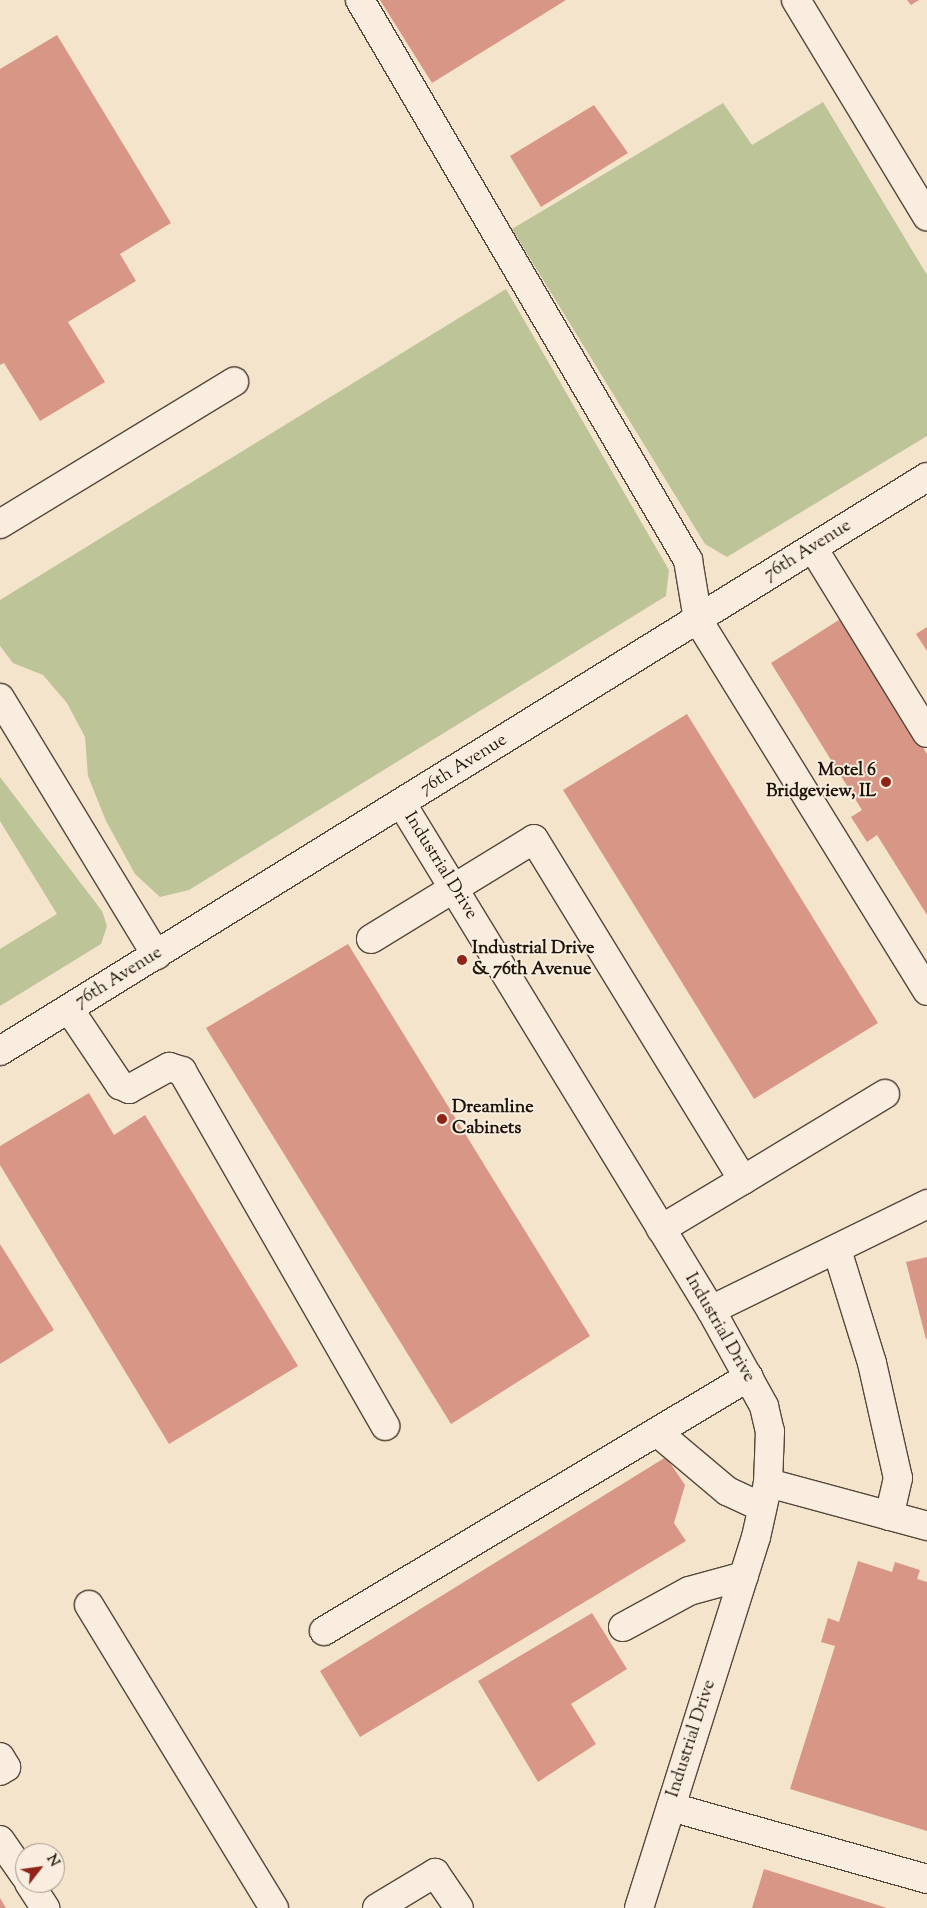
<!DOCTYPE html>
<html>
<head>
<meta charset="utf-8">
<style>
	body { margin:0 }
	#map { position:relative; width:927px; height:1908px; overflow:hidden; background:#f5e4cc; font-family:"Sorts Mill Goudy",serif }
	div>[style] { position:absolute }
	.green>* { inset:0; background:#bcc498 }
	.building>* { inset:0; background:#d89786 }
	.roads { filter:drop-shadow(1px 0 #54483a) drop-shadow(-1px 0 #54483a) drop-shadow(0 1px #54483a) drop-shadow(0 -1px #54483a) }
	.minor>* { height:28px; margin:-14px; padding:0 14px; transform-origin:14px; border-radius:14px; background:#f8edde }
	.dots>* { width:14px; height:14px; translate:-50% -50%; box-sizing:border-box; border:2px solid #f8edde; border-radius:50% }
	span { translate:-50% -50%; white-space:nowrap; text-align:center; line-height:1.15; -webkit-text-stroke:4px #f8edde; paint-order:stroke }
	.street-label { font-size:18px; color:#1f1409 }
	.poi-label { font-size:18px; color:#1f1409; font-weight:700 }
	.right { translate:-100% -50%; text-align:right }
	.left { translate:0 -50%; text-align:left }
	.north { position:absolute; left:15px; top:1843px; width:50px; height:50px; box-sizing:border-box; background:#f8edde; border:1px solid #a19689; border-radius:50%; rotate:60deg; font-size:14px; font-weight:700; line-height:20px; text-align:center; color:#1f1409 }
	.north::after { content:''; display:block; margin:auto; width:18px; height:22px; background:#8f2418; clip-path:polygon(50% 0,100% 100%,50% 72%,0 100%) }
</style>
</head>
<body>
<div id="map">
	<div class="green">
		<i style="clip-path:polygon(823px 102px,927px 275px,927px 436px,727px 557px,705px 544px,512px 229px,723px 103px,752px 145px)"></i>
		<i style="clip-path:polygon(506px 289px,669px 570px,666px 596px,189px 890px,160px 897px,135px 874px,106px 821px,88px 776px,85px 737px,67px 703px,43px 675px,13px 663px,0 646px,0 600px)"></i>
		<i style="clip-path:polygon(0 777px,102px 911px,107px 926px,101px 944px,0 1006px,0 949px,57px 914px,0 821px)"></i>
	</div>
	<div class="building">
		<i style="clip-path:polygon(380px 0,566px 0,432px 83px)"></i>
		<i style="clip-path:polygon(907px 0,919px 0,911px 5px)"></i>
		<i style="clip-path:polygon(57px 35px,171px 223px,120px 254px,136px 281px,68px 322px,105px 382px,40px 421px,4px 363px,0 365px,0 69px)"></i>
		<i style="clip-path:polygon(594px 105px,628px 153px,541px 207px,510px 156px)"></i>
		<i style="clip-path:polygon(842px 618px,927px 754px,927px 915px,877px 835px,867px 842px,851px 817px,862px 810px,771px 663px)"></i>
		<i style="clip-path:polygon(927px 627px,927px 651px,916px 634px)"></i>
		<i style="clip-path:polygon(687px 714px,878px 1023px,754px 1099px,563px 790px)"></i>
		<i style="clip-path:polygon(348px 944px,590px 1336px,451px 1424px,206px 1028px)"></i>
		<i style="clip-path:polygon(89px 1093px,114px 1135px,145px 1115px,298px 1366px,169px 1444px,0 1165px,0 1146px)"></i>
		<i style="clip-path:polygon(0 1244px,54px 1330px,0 1364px)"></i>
		<i style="clip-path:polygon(927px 1257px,927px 1339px,926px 1339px,906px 1262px)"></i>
		<i style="clip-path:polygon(666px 1457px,685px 1485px,674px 1523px,686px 1541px,360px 1737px,320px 1671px)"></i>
		<i style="clip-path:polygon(858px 1561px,892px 1572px,895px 1562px,920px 1570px,917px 1579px,927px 1582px,927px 1831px,790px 1789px,835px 1646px,821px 1642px,828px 1618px,839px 1622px)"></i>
		<i style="clip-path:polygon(592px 1613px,627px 1669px,571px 1704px,596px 1744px,538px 1782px,478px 1681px)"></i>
		<i style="clip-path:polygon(764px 1869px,887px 1908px,752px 1908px)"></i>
		<i style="clip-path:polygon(0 1898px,6px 1908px,0 1908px)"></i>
	</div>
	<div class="roads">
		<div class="minor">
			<i style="left:360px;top:0;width:649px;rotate:59.64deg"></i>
			<i style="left:688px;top:560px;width:61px;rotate:80.5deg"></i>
			<i style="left:698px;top:620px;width:436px;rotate:58.3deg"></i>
			<i style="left:796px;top:0;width:253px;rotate:58.8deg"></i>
			<i style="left:0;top:524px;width:274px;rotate:-31.3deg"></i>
			<i style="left:813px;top:548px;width:217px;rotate:58.4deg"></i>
			<i style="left:0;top:698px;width:301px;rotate:58.7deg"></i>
			<i style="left:402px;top:804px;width:593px;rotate:58.59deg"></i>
			<i style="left:711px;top:1310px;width:110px;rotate:61.1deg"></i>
			<i style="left:764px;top:1406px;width:26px;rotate:77deg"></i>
			<i style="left:770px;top:1431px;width:52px;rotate:92.2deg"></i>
			<i style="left:768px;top:1483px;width:55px;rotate:102.5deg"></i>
			<i style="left:756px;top:1537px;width:389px;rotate:107.5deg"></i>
			<i style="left:371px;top:939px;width:191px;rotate:-31.5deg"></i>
			<i style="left:534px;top:839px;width:400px;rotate:58.5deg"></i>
			<i style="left:743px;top:1180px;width:166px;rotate:-31.2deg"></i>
			<i style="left:69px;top:1009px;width:92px;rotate:56.1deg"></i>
			<i style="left:120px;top:1085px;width:10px;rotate:24deg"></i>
			<i style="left:129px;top:1089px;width:46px;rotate:-28.8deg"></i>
			<i style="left:169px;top:1067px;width:14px;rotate:17deg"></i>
			<i style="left:182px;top:1071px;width:409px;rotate:60.2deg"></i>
			<i style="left:0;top:1051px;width:1090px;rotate:-31.77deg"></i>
			<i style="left:661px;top:1229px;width:96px;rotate:-30.9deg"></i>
			<i style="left:837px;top:1250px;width:118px;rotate:72.8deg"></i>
			<i style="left:872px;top:1363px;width:118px;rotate:77.3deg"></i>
			<i style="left:898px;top:1478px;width:39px;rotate:103deg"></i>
			<i style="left:711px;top:1310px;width:241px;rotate:-26.1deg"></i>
			<i style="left:657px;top:1432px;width:92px;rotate:40.1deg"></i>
			<i style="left:727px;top:1491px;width:38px;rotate:25deg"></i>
			<i style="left:768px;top:1483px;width:165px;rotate:15.1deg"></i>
			<i style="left:89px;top:1605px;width:355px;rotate:58.6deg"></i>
			<i style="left:623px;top:1627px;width:75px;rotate:-28.6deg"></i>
			<i style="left:689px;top:1591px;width:57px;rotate:-15.3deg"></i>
			<i style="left:324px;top:1631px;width:495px;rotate:-30.9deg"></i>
			<i style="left:0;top:1757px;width:12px;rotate:59deg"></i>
			<i style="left:6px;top:1767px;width:7px;rotate:146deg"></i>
			<i style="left:671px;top:1807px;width:266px;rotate:15.7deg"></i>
			<i style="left:0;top:1840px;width:44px;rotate:55.2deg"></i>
			<i style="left:29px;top:1883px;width:30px;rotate:57deg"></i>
			<i style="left:377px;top:1908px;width:68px;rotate:-31.1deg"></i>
			<i style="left:435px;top:1873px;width:42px;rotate:55.6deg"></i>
		</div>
	</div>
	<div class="dots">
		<i style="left:886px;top:782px;background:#8f2418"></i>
		<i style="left:462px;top:960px;background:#8f2418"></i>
		<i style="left:442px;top:1119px;background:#8f2418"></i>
	</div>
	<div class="street-label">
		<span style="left:808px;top:551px;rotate:-32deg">76th Avenue</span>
		<span style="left:464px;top:765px;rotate:-32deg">76th Avenue</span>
		<span style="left:440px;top:866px;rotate:58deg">Industrial Drive</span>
		<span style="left:119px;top:978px;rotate:-32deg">76th Avenue</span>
		<span style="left:719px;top:1328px;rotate:60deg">Industrial Drive</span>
		<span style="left:692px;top:1739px;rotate:-72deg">Industrial Drive</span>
	</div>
	<div class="poi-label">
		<span class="right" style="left:876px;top:782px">Motel 6<br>Bridgeview, IL</span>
		<span class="left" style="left:472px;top:960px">Industrial Drive<br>&amp; 76th Avenue</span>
		<span class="left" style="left:452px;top:1119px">Dreamline<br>Cabinets</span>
	</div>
	<div class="north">N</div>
</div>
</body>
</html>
